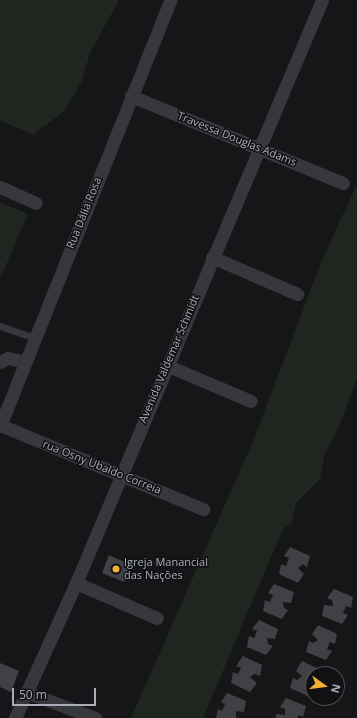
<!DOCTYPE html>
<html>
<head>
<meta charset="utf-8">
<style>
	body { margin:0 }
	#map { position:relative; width:357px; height:718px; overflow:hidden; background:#161618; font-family:"Open Sans",sans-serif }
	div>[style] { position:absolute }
	.green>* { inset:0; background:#1e261f }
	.building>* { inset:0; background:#404145 }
	.service>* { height:7px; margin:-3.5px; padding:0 3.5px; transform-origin:3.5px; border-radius:3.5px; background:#37383d }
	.minor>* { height:13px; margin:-6.5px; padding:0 6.5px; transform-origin:6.5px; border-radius:6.5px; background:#37383d }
	.dots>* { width:11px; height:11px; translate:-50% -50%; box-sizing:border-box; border:2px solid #111113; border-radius:50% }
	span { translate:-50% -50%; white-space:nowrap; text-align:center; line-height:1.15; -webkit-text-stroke:3px #111113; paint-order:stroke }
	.street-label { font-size:11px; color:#a8adb8 }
	.poi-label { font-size:11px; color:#a8adb8 }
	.left { translate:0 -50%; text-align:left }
	.north { position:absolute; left:305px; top:666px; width:40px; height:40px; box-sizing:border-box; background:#111113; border:1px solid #4d4f55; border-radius:50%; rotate:104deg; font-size:11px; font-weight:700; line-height:16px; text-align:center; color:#a8adb8 }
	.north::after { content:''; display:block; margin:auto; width:14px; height:18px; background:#f2b134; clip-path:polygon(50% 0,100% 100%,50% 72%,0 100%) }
	.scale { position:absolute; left:12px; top:688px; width:84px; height:18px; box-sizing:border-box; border:2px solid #a8adb8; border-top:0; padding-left:5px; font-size:12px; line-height:14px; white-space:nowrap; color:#a8adb8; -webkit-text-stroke:3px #111113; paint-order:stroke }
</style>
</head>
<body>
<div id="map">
	<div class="green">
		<i style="clip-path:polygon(0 0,119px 0,90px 53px,81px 83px,63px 112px,33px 135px,0 120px)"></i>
		<i style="clip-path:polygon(357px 184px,357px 379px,338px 429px,325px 453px,320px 479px,296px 503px,292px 522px,283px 529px,203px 718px,131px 718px,253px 441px,322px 260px)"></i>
		<i style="clip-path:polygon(0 202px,28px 214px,0 279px)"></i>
	</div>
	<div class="building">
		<i style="clip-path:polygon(290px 547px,310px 556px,307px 567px,303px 564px,298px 568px,304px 574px,298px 583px,279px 574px,281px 564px,286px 566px,289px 558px,284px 556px)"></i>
		<i style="clip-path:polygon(109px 555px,131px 565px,124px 582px,102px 573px)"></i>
		<i style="clip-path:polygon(274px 584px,294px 592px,291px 603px,283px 602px,284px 608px,288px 610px,282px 619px,263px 611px,265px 600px,270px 602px,273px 595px,268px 593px)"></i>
		<i style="clip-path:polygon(334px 589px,353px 597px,351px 608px,346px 606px,343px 613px,348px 615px,342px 624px,322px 616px,324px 605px,333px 606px,332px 600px,327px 598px)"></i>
		<i style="clip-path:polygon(259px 620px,278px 629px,275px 639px,267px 638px,268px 644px,273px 646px,266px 655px,247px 647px,249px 636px,254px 638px,257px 631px,252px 629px)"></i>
		<i style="clip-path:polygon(318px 625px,337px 634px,335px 644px,330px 642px,327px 649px,332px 651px,326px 660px,306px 652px,309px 641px,313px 643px,318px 640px,312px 634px)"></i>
		<i style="clip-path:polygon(243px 656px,262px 665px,260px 676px,255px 674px,250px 677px,257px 683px,250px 692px,231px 683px,233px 672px,238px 674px,241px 668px,236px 666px)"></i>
		<i style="clip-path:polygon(302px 661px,321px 670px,320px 674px,313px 674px,313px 692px,310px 697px,290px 688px,293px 678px,297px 680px,302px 676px,296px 671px)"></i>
		<i style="clip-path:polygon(0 663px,19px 671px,11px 692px,0 687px)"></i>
		<i style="clip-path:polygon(227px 693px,246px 701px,244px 712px,236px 711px,236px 718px,216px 718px,218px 709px,222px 711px,225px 704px,221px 702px)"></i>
		<i style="clip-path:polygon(286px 698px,306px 706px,303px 717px,299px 715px,297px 718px,275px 718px,277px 714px,285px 715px,285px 709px,280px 707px)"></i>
	</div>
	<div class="service">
		<i style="left:0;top:326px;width:36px;rotate:19deg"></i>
	</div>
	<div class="minor">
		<i style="left:131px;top:96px;width:229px;rotate:22.3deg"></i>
		<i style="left:0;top:187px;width:39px;rotate:24deg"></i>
		<i style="left:212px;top:257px;width:93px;rotate:23.5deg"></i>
		<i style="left:0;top:362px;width:9px;rotate:-27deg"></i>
		<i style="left:8px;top:358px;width:17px;rotate:13deg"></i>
		<i style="left:166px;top:365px;width:92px;rotate:23deg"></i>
		<i style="left:0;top:425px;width:220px;rotate:22.5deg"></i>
		<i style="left:0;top:426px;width:459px;rotate:-68.2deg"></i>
		<i style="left:76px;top:583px;width:88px;rotate:23.4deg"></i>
		<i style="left:26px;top:692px;width:74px;rotate:20.6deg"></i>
		<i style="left:15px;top:718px;width:148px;rotate:-65.7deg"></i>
		<i style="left:76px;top:583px;width:633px;rotate:-67.12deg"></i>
	</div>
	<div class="dots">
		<i style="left:116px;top:569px;background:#f2b134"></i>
	</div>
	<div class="street-label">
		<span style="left:237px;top:139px;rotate:22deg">Travessa Douglas Adams</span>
		<span style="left:84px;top:213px;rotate:-68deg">Rua Dália Rosa</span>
		<span style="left:169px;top:359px;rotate:-67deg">Avenida Valdemar Schmidt</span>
		<span style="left:102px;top:467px;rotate:22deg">rua Osny Ubaldo Correia</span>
	</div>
	<div class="poi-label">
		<span class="left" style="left:124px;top:569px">Igreja Manancial<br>das Nações</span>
	</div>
	<div class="north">N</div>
	<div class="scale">50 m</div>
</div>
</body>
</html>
